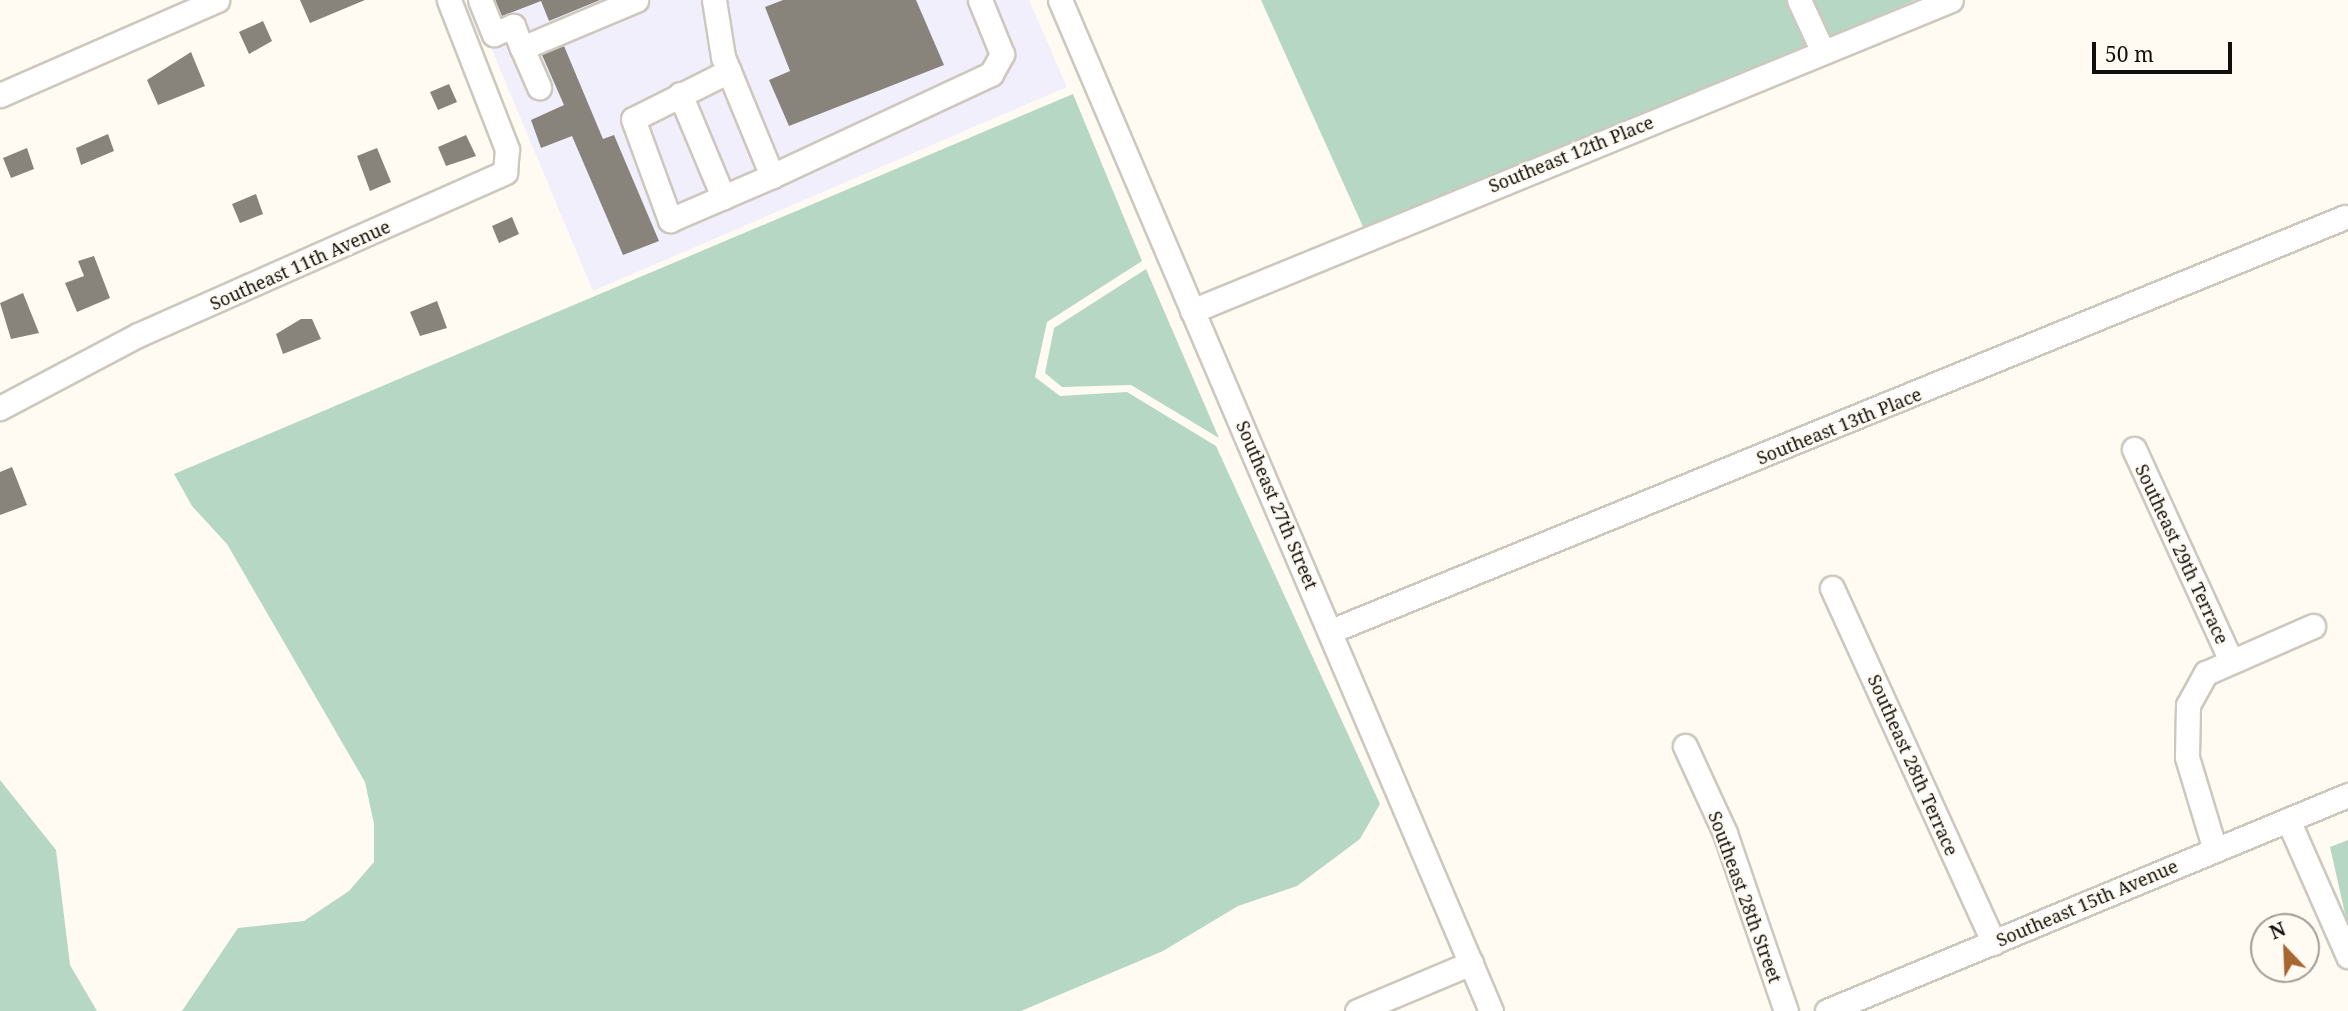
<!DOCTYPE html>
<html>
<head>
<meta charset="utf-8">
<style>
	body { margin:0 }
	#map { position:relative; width:2348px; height:1011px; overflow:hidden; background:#fffbf3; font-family:"Noto Serif",serif }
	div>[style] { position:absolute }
	.commercial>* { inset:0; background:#f2effd }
	.green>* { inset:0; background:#b6d7c4 }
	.building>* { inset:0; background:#88847b }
	.roads { filter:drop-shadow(2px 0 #cdc8be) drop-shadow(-2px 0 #cdc8be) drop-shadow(0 2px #cdc8be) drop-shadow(0 -2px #cdc8be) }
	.minor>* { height:23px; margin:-11.5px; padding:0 11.5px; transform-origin:11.5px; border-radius:11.5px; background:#fff }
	span { translate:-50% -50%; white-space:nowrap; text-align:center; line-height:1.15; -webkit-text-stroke:5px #fffbf3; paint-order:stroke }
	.street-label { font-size:18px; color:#110f0c }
	.north { position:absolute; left:2250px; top:913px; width:70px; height:70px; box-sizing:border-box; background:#fffbf3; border:2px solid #a09d97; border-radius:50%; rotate:337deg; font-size:19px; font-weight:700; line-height:28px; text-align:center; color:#110f0c }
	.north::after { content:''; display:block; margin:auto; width:24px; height:32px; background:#a86632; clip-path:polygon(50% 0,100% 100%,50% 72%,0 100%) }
	.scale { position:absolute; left:2092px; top:42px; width:140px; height:32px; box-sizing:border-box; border:4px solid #110f0c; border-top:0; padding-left:9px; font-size:21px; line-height:24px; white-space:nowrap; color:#110f0c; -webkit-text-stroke:5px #fffbf3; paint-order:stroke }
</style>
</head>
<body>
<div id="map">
	<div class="commercial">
		<i style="clip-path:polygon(471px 0,1029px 0,1067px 87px,593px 291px)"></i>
	</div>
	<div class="green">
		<i style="clip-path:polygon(1261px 0,1790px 0,1811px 45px,1364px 229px)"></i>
		<i style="clip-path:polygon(1808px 0,1915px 0,1826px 39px)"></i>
		<i style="clip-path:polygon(1073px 94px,1142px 261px,1047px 322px,1035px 377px,1060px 396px,1127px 392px,1216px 446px,1380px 804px,1360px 839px,1297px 886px,1238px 906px,1163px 951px,1021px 1011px,182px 1011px,238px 928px,304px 921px,349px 891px,374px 862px,374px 824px,365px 782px,227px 544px,192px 506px,174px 474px)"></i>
		<i style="clip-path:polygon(1146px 269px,1171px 327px,1219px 438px,1131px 385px,1062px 387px,1045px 373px,1054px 328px)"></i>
		<i style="clip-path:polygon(0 780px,56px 850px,70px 965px,97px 1011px,0 1011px)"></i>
		<i style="clip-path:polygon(2348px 840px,2348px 927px,2330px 847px)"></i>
	</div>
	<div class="building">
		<i style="clip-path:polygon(300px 0,365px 0,310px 23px)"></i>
		<i style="clip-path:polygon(495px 0,600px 0,549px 21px,541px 1px,502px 16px)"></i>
		<i style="clip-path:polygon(783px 0,916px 0,944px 65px,789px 126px,769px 80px,790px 71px,765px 7px)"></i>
		<i style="clip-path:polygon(263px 21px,272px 41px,249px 54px,239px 32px)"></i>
		<i style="clip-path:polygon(564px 46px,603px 139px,614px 135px,659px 241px,623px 255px,572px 136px,541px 148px,531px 120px,564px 105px,542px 55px)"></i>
		<i style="clip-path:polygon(191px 52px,205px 86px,158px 105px,147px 80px)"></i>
		<i style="clip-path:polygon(449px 84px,457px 102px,438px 110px,430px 92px)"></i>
		<i style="clip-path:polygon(108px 134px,114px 151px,81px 165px,76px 148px)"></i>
		<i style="clip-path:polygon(466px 135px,476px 156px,446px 166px,438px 147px)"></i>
		<i style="clip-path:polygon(27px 148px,34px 169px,11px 178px,3px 158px)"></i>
		<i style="clip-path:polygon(377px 148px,391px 182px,370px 191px,357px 156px)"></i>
		<i style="clip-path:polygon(256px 194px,263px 214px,240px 223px,232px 204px)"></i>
		<i style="clip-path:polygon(512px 217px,519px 234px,499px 243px,492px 226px)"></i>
		<i style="clip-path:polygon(94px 256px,110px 298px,77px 312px,65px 283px,84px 276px,78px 261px)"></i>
		<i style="clip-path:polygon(23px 293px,39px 333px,11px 339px,0 303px)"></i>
		<i style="clip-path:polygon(437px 301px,447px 328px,420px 336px,410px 312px)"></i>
		<i style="clip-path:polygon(301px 319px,312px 319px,321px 339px,283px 354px,276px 334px)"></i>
		<i style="clip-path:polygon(12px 467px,27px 505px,0 515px,0 472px)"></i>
	</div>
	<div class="roads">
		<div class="minor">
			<i style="left:480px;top:0;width:37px;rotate:68deg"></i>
			<i style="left:494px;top:34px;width:21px;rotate:-23deg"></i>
			<i style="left:513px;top:26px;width:24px;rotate:68deg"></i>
			<i style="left:522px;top:48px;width:124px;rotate:-22.8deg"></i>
			<i style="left:714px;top:0;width:58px;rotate:81deg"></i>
			<i style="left:723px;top:57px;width:129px;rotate:67.6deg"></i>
			<i style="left:772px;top:176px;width:242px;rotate:-25deg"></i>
			<i style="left:991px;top:74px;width:23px;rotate:-61deg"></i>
			<i style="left:1002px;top:54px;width:58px;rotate:-112.2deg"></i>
			<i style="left:1060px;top:0;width:1099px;rotate:66.91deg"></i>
			<i style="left:1799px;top:0;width:57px;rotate:65.2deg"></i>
			<i style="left:522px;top:48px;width:43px;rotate:66.4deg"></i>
			<i style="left:729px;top:71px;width:107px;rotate:153.4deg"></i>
			<i style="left:633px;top:119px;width:108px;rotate:69.9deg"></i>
			<i style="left:670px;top:220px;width:111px;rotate:-23.3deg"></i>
			<i style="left:680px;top:94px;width:112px;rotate:67.3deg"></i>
			<i style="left:0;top:95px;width:237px;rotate:-23.6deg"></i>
			<i style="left:1192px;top:311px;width:820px;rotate:-22.28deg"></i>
			<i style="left:0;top:408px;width:156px;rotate:-27.9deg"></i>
			<i style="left:138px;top:335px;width:402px;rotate:-23.9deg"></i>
			<i style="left:505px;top:172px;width:23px;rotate:-85deg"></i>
			<i style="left:507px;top:149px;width:160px;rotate:-111.3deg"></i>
			<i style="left:2134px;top:449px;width:231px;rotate:65.4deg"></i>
			<i style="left:1832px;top:588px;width:390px;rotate:65.5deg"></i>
			<i style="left:1331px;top:631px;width:1095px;rotate:-22.21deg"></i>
			<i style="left:1685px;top:746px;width:96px;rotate:65.3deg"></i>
			<i style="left:1725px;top:833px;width:188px;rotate:71.1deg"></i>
			<i style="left:2288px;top:820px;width:149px;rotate:66.2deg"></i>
			<i style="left:2215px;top:850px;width:97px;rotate:-106.8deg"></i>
			<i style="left:2187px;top:757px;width:52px;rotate:-88.9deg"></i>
			<i style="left:2188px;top:705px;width:37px;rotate:-61deg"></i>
			<i style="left:2206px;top:673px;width:117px;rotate:-23.7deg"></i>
			<i style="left:1357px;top:1011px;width:124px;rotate:-22.8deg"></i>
			<i style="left:1827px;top:1011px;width:564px;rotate:-22.52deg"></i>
		</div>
	</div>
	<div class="street-label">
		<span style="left:1571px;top:154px;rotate:-22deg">Southeast 12th Place</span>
		<span style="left:300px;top:265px;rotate:-24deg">Southeast 11th Avenue</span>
		<span style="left:1839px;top:426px;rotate:-22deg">Southeast 13th Place</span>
		<span style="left:1277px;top:505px;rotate:67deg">Southeast 27th Street</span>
		<span style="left:2182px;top:554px;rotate:65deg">Southeast 29th Terrace</span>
		<span style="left:1913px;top:765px;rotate:66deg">Southeast 28th Terrace</span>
		<span style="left:1745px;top:897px;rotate:70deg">Southeast 28th Street</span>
		<span style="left:2087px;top:903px;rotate:-23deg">Southeast 15th Avenue</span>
	</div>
	<div class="north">N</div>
	<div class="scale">50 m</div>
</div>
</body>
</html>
